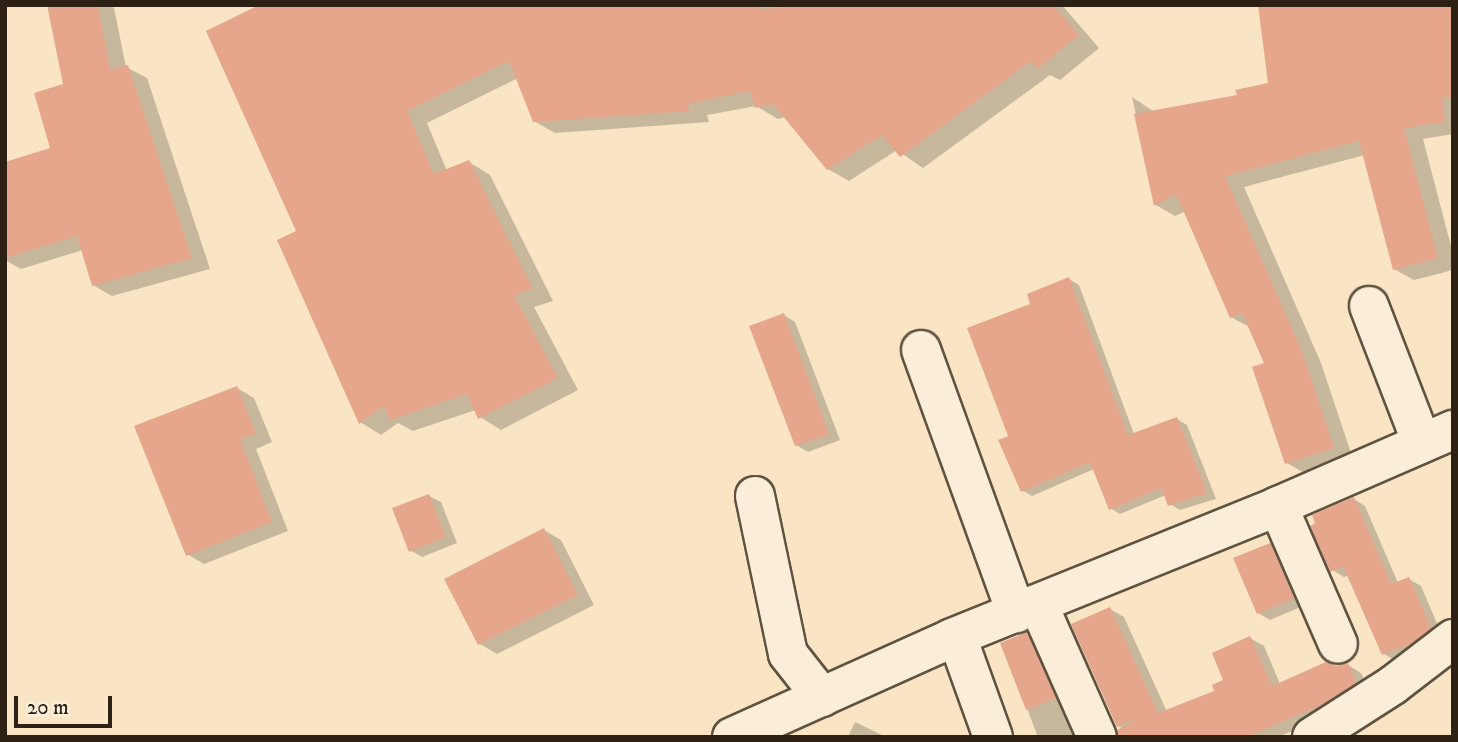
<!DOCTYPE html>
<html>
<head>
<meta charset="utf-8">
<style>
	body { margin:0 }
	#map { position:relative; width:1458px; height:742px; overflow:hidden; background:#f9e5c4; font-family:"IM FELL DW Pica",serif }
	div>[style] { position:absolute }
	.shadow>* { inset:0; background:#0003 }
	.building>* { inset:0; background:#e6a68b }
	.roads { filter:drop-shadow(2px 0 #605241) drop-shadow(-2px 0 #605241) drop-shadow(0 2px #605241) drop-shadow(0 -2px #605241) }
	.minor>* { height:38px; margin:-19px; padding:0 19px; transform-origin:19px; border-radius:19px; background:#fbeed9 }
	span { translate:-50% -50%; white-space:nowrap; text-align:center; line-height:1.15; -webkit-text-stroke:5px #fbeed9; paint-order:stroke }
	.frame { position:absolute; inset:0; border:7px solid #2d2115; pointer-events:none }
	.scale { position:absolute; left:14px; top:696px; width:98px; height:32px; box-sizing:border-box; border:4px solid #2d2115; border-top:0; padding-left:9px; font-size:21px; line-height:24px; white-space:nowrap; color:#2d2115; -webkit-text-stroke:5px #fbeed9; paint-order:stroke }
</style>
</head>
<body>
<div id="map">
	<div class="shadow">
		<i style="clip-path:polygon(57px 5px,109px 5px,114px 8px,126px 67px,147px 78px,210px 269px,112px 296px,93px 285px,83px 250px,21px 269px,5px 260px,5px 164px,52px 149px,65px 86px)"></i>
		<i style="clip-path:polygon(665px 5px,1062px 5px,1099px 48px,1060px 80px,1050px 75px,923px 168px,897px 150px,849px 181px,828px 169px,786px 117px,778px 119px,756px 106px,707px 115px,709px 122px,555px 133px,534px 121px,518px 78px,427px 123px,447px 171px,469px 162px,490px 175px,553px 301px,534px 307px,578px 390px,501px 430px,480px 417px,476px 410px,413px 431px,398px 423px,381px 435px,360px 422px,298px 232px,209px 31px)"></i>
		<i style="clip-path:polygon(1453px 5px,1453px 134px,1423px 139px,1453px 254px,1453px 270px,1414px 280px,1394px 269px,1365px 155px,1244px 187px,1321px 363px,1353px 459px,1306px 474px,1287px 463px,1266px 364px,1251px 328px,1231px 317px,1186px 211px,1175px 216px,1156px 205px,1132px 97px,1153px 111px,1239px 97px)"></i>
		<i style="clip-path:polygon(1069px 279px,1079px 285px,1134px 434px,1177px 419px,1187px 425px,1216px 499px,1180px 510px,1170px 504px,1166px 495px,1120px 514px,1110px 508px,1094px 469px,1032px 496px,1022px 490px,1010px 437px,1033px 305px)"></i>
		<i style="clip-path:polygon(784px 315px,795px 322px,840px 440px,808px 452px,796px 445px)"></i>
		<i style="clip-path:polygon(237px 388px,254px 398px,272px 442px,256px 449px,288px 531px,204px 564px,187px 554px)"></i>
		<i style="clip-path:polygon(429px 496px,441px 502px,457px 543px,422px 557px,410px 550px)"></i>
		<i style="clip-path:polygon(1354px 499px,1365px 506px,1398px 583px,1409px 579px,1421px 586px,1442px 635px,1396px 661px,1384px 654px,1349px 575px,1344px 577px,1332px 570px)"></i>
		<i style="clip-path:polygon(544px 530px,561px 540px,594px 605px,497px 654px,480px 644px)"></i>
		<i style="clip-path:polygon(1270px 544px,1282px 551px,1305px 605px,1270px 620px,1258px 613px)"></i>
		<i style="clip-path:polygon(1110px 609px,1124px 617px,1167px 712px,1217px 692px,1250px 638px,1264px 646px,1280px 684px,1348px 665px,1361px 673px,1369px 690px,1336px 712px,1278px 737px,1140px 737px,1118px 726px)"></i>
		<i style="clip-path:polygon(1026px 634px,1038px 641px,1082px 737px,1038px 737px,1002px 644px)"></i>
		<i style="clip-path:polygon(855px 722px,886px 737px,848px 737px)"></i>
	</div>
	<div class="building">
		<i style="clip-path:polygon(47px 5px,98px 5px,110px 70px,128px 65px,192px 258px,92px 286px,77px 236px,5px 258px,5px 162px,50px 148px,34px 93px,63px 84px)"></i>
		<i style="clip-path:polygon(259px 5px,760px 5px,761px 10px,797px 5px,1053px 5px,1079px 35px,1037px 69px,1031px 61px,900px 157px,882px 135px,827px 170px,773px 104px,755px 108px,750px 91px,687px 104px,690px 111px,533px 122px,509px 61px,407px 111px,434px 174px,469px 160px,533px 289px,514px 295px,558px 378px,478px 419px,467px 394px,390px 420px,383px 406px,359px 424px,277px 240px,296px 231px,206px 31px)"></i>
		<i style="clip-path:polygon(1258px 5px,1453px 5px,1453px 97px,1442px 98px,1445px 122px,1404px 128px,1438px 258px,1393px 270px,1359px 141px,1225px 176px,1302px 351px,1334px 448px,1285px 464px,1252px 367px,1264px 363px,1242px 313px,1230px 318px,1176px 194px,1154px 206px,1134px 114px,1237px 95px,1235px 90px,1268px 83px)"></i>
		<i style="clip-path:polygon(1069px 277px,1128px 435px,1177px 417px,1207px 493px,1168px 506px,1161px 488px,1109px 510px,1090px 462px,1021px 492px,998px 440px,1008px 436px,967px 328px,1030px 304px,1027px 294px)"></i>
		<i style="clip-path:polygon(784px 313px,829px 434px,795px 446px,749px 326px)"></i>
		<i style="clip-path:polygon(237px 386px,256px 433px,240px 439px,272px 522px,186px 556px,134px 426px)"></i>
		<i style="clip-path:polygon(429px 494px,446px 537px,409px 552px,392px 508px)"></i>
		<i style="clip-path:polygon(1354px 497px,1391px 584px,1409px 577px,1431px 628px,1414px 642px,1382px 655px,1343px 566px,1330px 572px,1310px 526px,1315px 523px,1312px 515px)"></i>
		<i style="clip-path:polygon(544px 528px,578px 595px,478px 645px,444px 579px)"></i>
		<i style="clip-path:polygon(1270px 543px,1294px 598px,1257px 614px,1233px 558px)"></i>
		<i style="clip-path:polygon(1110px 607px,1158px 713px,1214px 691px,1212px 685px,1223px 680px,1212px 653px,1250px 636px,1272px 686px,1326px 662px,1336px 666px,1348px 663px,1356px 683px,1321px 705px,1247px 737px,1118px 737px,1117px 730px,1132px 723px,1131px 720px,1117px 727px,1071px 624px)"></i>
		<i style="clip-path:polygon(1027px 632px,1056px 698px,1026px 710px,1000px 643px)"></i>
	</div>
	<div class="roads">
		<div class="minor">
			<i style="left:1369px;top:306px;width:147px;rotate:68.9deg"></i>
			<i style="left:921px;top:350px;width:280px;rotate:70.1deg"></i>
			<i style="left:755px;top:496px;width:161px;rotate:78.2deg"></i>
			<i style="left:788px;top:654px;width:55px;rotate:51.7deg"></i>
			<i style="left:1278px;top:506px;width:150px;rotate:66.5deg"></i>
			<i style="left:1038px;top:604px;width:145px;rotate:66.1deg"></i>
			<i style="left:957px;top:637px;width:106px;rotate:70.2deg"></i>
			<i style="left:732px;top:737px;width:241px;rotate:-24.2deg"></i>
			<i style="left:952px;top:638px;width:352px;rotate:-22deg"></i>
			<i style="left:1278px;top:506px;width:191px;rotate:-23.5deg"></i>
			<i style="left:1312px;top:737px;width:96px;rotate:-32.7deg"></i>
			<i style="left:1393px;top:685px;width:76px;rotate:-37.5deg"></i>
		</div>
	</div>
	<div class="frame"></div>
	<div class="scale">20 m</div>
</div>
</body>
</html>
